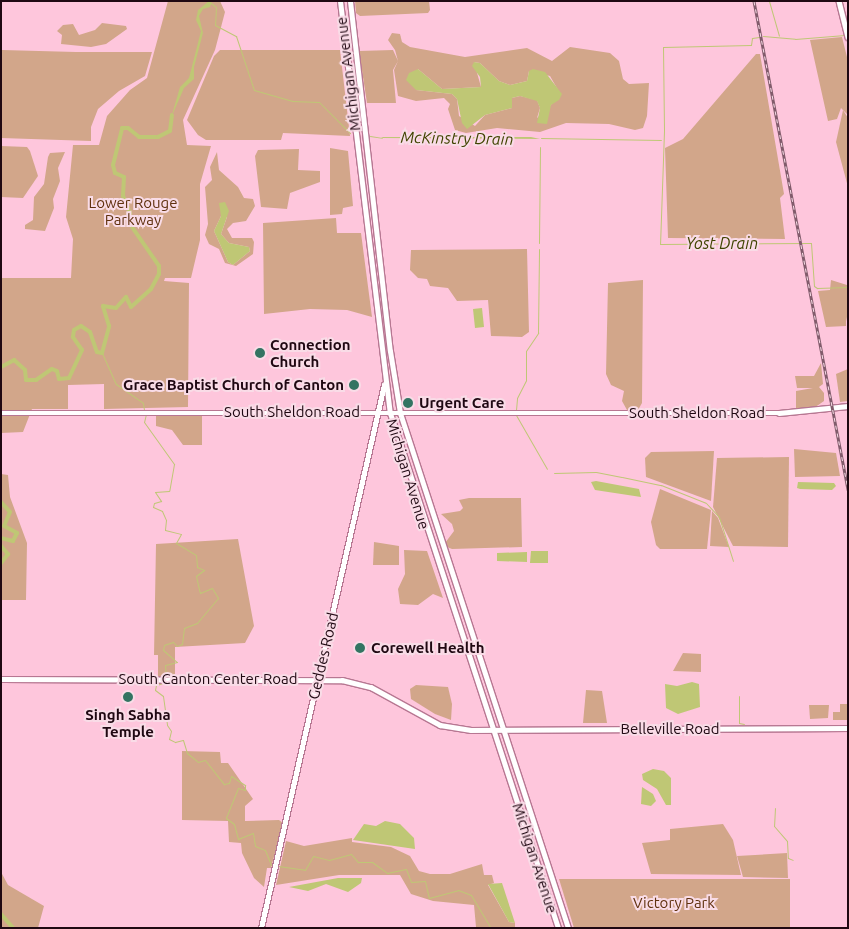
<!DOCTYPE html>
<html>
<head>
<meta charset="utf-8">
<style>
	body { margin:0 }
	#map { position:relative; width:849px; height:929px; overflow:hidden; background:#fec6dc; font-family:Ubuntu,sans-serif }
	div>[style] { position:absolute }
	.green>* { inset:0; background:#d2a68a }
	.water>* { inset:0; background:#bfc775 }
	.stream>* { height:1px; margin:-0.5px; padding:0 0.5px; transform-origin:0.5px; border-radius:0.5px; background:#bfc775 }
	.river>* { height:4px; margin:-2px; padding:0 2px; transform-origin:2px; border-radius:2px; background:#bfc775 }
	.roads { filter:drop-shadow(1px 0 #b77792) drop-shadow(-1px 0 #b77792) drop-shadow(0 1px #b77792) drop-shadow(0 -1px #b77792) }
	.secondary>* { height:4.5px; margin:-2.25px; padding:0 2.25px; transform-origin:2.25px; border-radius:2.25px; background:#fff }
	.primary>* { height:5px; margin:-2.5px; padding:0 2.5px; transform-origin:2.5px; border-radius:2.5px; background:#fff }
	.rail>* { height:3px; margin-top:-1.5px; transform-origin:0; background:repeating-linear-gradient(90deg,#f9dce7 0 4px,#815b6b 0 8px); box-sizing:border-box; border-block:1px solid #815b6b }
	.dots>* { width:14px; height:14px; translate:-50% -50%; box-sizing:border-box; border:2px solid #f9dce7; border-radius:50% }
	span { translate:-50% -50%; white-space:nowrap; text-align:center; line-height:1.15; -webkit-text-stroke:4px #f9dce7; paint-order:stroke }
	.street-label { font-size:15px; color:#1f0812 }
	.park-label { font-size:15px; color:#60310e }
	.poi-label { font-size:15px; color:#1f0812; font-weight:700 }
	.left { translate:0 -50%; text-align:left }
	.right { translate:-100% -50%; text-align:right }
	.water-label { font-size:16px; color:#404401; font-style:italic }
	.frame { position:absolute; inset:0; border:2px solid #1f0812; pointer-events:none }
</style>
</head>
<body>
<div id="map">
	<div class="green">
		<i style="clip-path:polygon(168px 1px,220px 1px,225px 12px,215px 50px,183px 120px,187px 145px,211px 146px,200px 184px,200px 240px,191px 278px,165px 278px,164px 281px,189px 283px,188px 407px,104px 409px,104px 384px,68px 385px,68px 409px,32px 409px,23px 432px,1px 433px,1px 278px,71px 278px,73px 239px,66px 217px,73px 145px,99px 145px,107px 116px,130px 90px,147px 78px)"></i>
		<i style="clip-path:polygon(355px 1px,429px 1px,430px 10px,428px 13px,360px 16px,356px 13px)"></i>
		<i style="clip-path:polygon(102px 23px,126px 26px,127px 29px,106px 44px,91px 47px,61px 44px,62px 35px,57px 31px,63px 25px,73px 24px,79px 35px,95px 30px)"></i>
		<i style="clip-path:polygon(evenodd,392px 33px,400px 34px,402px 42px,410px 47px,465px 57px,527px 48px,552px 61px,570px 47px,610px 53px,619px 61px,623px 79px,629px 84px,649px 83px,647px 116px,643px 128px,635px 130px,609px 124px,566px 123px,540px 132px,497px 128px,466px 133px,455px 130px,448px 109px,450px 104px,444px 98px,416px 101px,398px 96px,394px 70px,398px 61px,393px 70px,396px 103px,367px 103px,359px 51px,393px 50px,398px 61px,395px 50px,388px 40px,392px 33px,474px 62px,480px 63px,499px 81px,510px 85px,527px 81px,529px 71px,550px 76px,558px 90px,551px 105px,537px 118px,540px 108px,537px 100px,520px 96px,512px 98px,512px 108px,485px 115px,475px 126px,459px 116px,457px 99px,452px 94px,416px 90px,418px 69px,442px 89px,481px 87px,474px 62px)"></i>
		<i style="clip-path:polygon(842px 37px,848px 61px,848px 115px,841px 108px,837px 119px,828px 121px,810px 40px)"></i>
		<i style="clip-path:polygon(2px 50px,76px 52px,152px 52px,145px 76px,119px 91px,98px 109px,91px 127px,91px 141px,1px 138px)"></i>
		<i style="clip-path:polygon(220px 50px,340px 50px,350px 136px,283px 133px,281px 140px,206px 140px,198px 135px,187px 120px,214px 56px)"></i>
		<i style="clip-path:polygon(756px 54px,760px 54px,784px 194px,780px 198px,785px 239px,668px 238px,665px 148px,683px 139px)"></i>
		<i style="clip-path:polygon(843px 110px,848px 118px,848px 187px,836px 142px)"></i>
		<i style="clip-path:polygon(1px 146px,27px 147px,30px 151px,38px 176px,23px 198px,1px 197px)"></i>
		<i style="clip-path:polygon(330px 148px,348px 151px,353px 206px,343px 208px,342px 214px,330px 215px)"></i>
		<i style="clip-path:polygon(299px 149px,298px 170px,320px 171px,320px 182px,290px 193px,287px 209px,261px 207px,255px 156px,258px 150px)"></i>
		<i style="clip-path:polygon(65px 152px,58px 168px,60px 181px,53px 199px,54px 208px,45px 231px,25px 229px,25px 225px,33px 220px,34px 197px,44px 184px,48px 157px,50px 153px)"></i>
		<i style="clip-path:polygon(evenodd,217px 152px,219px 170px,238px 187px,244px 198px,253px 199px,255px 206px,246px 221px,233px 223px,227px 229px,232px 238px,252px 238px,254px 242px,253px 254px,236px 266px,225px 263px,219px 249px,209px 244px,205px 235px,208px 224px,205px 187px,212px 180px,210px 167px,217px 152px,221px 216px,227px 217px,221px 234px,229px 243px,249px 247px,250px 251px,233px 265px,228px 262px,214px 231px,221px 216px)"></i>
		<i style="clip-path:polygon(336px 218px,337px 233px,361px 233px,372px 317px,347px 310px,310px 309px,264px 314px,263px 223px)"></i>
		<i style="clip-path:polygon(527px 249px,529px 332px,522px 337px,491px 336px,488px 300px,457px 301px,448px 288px,430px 286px,427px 279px,418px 278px,410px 270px,411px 250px)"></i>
		<i style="clip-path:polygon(643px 280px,642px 403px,638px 410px,627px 410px,622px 401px,624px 391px,611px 385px,606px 374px,608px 283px)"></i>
		<i style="clip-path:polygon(831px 280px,847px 285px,848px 326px,846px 317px,846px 326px,826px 327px,818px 291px,830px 290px)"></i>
		<i style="clip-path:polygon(821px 363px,823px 384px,819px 387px,824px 393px,824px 401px,814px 408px,796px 409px,796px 391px,813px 388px,797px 388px,795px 376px,814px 376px)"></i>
		<i style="clip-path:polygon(848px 369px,848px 401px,840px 402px,836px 374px)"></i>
		<i style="clip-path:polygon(156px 414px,202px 414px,202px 445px,183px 445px,172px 430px,156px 426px)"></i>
		<i style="clip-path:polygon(794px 449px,836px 453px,840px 476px,795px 477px)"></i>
		<i style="clip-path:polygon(714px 451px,711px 501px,646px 477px,645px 458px,651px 452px)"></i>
		<i style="clip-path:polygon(789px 457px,788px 547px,733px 546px,713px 507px,717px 458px)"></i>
		<i style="clip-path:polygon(1px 474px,8px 475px,10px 497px,27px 543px,26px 600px,1px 600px)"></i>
		<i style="clip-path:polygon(660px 489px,711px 510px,707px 549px,660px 549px,656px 545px,651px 522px)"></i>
		<i style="clip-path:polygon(469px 498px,521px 498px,522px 547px,452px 549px,447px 547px,445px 543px,454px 531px,452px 524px,441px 514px,460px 511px,463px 508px,459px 500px)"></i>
		<i style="clip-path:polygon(712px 511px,718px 518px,729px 547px,710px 546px)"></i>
		<i style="clip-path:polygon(238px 539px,254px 626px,245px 643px,175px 647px,175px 676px,158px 677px,158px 655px,154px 655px,156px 544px)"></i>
		<i style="clip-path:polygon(374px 542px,399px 546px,399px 565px,373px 565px)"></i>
		<i style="clip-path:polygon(404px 550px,427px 551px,443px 598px,433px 594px,418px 605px,400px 604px,398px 589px,405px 574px)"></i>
		<i style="clip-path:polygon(683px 653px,701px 654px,701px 672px,673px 671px)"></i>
		<i style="clip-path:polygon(416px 685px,448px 687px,452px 704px,451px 720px,435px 714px,411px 699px,410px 689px)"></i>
		<i style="clip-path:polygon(586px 690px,602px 691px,607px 723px,583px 723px)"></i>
		<i style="clip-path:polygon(840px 704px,848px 704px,848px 720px,833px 720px,833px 712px,840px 712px)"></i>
		<i style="clip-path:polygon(809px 705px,829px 705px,828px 718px,810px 719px)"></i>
		<i style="clip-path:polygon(182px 751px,220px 752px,221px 763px,228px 763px,253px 799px,245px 806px,245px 821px,279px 820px,283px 823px,271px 868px,267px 868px,264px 887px,254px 878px,242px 853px,241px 843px,229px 842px,228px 821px,182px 820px)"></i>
		<i style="clip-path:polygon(723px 824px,733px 840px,741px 875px,651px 874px,642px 843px,670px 840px,670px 829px)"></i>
		<i style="clip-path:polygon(352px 838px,352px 842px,391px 847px,410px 856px,419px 871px,430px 874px,450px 874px,482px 864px,484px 875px,492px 875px,494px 883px,488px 885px,509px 922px,515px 923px,515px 928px,441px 928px,476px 927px,474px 905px,433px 901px,411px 894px,400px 875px,339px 875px,276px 885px,286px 841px,304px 846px)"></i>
		<i style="clip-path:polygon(787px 853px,788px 878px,743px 877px,737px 856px)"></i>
		<i style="clip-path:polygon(1px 872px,8px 885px,44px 906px,38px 928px,1px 928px)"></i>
		<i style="clip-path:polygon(559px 879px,790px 879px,790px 928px,574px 928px)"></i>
	</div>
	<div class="water">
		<i style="clip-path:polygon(209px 1px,212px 1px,210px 7px,203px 9px,199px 16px,203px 33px,194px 67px,194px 79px,184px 88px,171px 118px,180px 87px,189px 78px,201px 31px,196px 20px,198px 10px)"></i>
		<i style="clip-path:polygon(474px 62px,480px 63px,499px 81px,510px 85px,527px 81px,529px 71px,533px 69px,545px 72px,562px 94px,559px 100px,551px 105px,547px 124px,537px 123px,540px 108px,537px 101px,520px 96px,512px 98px,512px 108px,485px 115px,467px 129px,462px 123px,457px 99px,452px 94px,416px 90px,406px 80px,409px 73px,418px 69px,442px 89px,481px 87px,480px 77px,472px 66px)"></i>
		<i style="clip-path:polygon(531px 137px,540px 139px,381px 138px,383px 137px)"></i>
		<i style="clip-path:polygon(225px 202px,229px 211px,221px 234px,229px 243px,249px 247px,250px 251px,233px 265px,228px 262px,214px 231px,221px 216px,219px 203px)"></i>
		<i style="clip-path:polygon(482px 308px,484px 327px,475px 328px,473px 309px)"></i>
		<i style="clip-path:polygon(596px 481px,639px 489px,641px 497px,595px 490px,591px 482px)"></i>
		<i style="clip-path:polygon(798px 482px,834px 483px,836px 486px,832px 490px,800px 489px,797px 488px)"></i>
		<i style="clip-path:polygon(531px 551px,548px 551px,548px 563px,530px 563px)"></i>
		<i style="clip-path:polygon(527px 552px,527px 562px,497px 561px,497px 553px)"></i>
		<i style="clip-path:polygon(692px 682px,699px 684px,700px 707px,678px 714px,666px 708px,665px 684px,677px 686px)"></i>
		<i style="clip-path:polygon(653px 769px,664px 771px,671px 778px,671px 805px,666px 805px,657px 789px,643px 780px,642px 774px)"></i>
		<i style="clip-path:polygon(642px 787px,653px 794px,656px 801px,651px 806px,641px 804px)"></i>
		<i style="clip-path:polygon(385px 821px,400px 824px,414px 838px,415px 849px,353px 840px,364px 824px,376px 826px)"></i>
		<i style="clip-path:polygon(338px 878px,362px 878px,361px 883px,348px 892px,326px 884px,308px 891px,289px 887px)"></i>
		<i style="clip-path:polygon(502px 883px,515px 923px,509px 922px,488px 884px)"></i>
	</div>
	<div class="stream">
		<i style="left:769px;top:1px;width:36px;rotate:74deg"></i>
		<i style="left:211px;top:3px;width:6px;rotate:39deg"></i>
		<i style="left:216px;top:7px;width:18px;rotate:93deg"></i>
		<i style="left:215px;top:25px;width:24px;rotate:28deg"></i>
		<i style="left:236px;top:36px;width:57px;rotate:71.6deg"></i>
		<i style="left:254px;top:90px;width:40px;rotate:16deg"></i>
		<i style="left:292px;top:101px;width:27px;rotate:2deg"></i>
		<i style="left:319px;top:102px;width:44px;rotate:45deg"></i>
		<i style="left:763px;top:36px;width:32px;rotate:5deg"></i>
		<i style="left:795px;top:39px;width:50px;rotate:-4.6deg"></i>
		<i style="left:759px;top:37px;width:7px;rotate:172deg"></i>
		<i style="left:752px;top:38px;width:7px;rotate:98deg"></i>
		<i style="left:751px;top:45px;width:88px;rotate:178.7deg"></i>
		<i style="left:663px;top:47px;width:84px;rotate:89.3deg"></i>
		<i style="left:664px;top:131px;width:113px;rotate:92deg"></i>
		<i style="left:660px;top:244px;width:151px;rotate:-0.4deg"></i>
		<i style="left:811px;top:243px;width:43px;rotate:86deg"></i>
		<i style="left:814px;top:286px;width:4px;rotate:34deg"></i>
		<i style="left:817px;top:288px;width:31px;rotate:-2deg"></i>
		<i style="left:370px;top:136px;width:12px;rotate:9deg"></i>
		<i style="left:541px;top:138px;width:120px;rotate:1deg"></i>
		<i style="left:539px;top:243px;width:96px;rotate:-89.4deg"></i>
		<i style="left:102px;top:353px;width:34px;rotate:66deg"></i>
		<i style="left:116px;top:384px;width:33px;rotate:35deg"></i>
		<i style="left:143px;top:403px;width:7px;rotate:82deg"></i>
		<i style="left:516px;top:410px;width:12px;rotate:-85deg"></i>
		<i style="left:517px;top:398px;width:20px;rotate:-63deg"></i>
		<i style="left:526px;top:380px;width:29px;rotate:-90deg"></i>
		<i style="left:526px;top:351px;width:22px;rotate:-56deg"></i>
		<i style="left:538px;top:333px;width:84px;rotate:-89.3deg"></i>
		<i style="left:146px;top:414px;width:8px;rotate:104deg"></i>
		<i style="left:144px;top:422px;width:52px;rotate:54.5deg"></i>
		<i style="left:174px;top:464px;width:27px;rotate:100deg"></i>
		<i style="left:169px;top:491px;width:14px;rotate:176deg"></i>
		<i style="left:155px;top:492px;width:11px;rotate:56deg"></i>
		<i style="left:161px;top:501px;width:7px;rotate:164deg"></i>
		<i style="left:154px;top:503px;width:4px;rotate:104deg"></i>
		<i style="left:153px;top:507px;width:10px;rotate:24deg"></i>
		<i style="left:162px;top:511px;width:10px;rotate:66deg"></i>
		<i style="left:166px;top:520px;width:10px;rotate:96deg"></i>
		<i style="left:165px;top:530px;width:16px;rotate:14deg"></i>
		<i style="left:181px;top:534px;width:10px;rotate:119deg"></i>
		<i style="left:176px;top:543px;width:23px;rotate:31deg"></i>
		<i style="left:196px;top:555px;width:12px;rotate:85deg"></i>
		<i style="left:197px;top:567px;width:8px;rotate:23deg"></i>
		<i style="left:204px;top:570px;width:10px;rotate:143deg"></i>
		<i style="left:196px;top:576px;width:17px;rotate:77deg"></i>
		<i style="left:200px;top:593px;width:13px;rotate:-23deg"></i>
		<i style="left:212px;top:588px;width:12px;rotate:59deg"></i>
		<i style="left:218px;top:598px;width:33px;rotate:130deg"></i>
		<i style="left:197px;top:623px;width:14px;rotate:159deg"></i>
		<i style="left:184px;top:628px;width:16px;rotate:97deg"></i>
		<i style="left:182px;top:644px;width:5px;rotate:158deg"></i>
		<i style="left:177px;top:646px;width:6px;rotate:-135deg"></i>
		<i style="left:173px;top:642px;width:9px;rotate:162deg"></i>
		<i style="left:164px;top:645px;width:5px;rotate:101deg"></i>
		<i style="left:163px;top:650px;width:18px;rotate:41deg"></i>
		<i style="left:177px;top:662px;width:12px;rotate:166deg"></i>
		<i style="left:165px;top:665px;width:12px;rotate:85deg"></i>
		<i style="left:516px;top:415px;width:62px;rotate:60.1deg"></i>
		<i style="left:554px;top:473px;width:42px;rotate:-1.4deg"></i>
		<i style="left:596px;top:472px;width:26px;rotate:11deg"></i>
		<i style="left:622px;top:477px;width:40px;rotate:12deg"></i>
		<i style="left:661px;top:485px;width:48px;rotate:21.8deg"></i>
		<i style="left:706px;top:503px;width:19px;rotate:47deg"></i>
		<i style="left:719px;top:517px;width:46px;rotate:72.3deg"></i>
		<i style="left:166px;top:682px;width:10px;rotate:163deg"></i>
		<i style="left:156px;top:685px;width:5px;rotate:101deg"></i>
		<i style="left:155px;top:690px;width:10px;rotate:37deg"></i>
		<i style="left:163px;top:696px;width:29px;rotate:82deg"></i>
		<i style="left:167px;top:725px;width:7px;rotate:56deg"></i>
		<i style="left:171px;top:731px;width:8px;rotate:104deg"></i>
		<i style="left:169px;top:739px;width:7px;rotate:27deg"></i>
		<i style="left:175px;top:742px;width:8px;rotate:-14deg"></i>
		<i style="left:183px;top:740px;width:14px;rotate:73deg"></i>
		<i style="left:187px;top:753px;width:14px;rotate:39deg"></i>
		<i style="left:198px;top:762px;width:7px;rotate:-16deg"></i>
		<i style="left:205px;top:760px;width:31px;rotate:52deg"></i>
		<i style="left:224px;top:784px;width:5px;rotate:-11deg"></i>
		<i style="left:229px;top:783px;width:7px;rotate:-74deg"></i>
		<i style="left:231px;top:776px;width:17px;rotate:33deg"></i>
		<i style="left:245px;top:785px;width:5px;rotate:90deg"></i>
		<i style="left:245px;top:790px;width:7px;rotate:-164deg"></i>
		<i style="left:238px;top:788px;width:32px;rotate:112deg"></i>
		<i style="left:226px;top:818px;width:10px;rotate:37deg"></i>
		<i style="left:234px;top:824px;width:16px;rotate:75deg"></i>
		<i style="left:238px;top:839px;width:16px;rotate:-22deg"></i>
		<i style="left:253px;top:833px;width:13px;rotate:81deg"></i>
		<i style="left:255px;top:846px;width:11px;rotate:22deg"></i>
		<i style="left:265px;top:850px;width:16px;rotate:68deg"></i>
		<i style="left:271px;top:865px;width:34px;rotate:8deg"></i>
		<i style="left:305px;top:870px;width:16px;rotate:-60deg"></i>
		<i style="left:313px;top:856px;width:16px;rotate:14deg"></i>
		<i style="left:329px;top:860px;width:23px;rotate:-15deg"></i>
		<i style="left:351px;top:854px;width:11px;rotate:49deg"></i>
		<i style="left:358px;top:862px;width:14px"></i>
		<i style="left:372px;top:862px;width:19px;rotate:36deg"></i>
		<i style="left:387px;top:873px;width:19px;rotate:-12deg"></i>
		<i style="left:406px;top:869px;width:14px;rotate:69deg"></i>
		<i style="left:411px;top:882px;width:14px;rotate:-4deg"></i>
		<i style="left:425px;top:881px;width:17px;rotate:77deg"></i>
		<i style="left:429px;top:898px;width:30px;rotate:-15deg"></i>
		<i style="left:458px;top:890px;width:14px;rotate:21deg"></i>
		<i style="left:471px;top:895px;width:39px;rotate:59deg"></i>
		<i style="left:739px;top:696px;width:27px;rotate:90deg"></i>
		<i style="left:739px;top:723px;width:5px;rotate:11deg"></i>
		<i style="left:775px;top:808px;width:18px;rotate:93deg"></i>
		<i style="left:774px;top:826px;width:20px;rotate:49deg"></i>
		<i style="left:787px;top:841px;width:17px;rotate:87deg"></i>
		<i style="left:788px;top:858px;width:5px;rotate:22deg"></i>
	</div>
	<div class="river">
		<i style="left:1px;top:367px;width:15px;rotate:-28deg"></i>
		<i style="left:14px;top:360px;width:15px;rotate:42deg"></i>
		<i style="left:25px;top:370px;width:10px;rotate:84deg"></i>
		<i style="left:26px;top:380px;width:10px"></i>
		<i style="left:36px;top:380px;width:19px;rotate:-35deg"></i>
		<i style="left:52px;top:369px;width:5px;rotate:22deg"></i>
		<i style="left:57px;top:371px;width:8px;rotate:76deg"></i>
		<i style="left:59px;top:379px;width:10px;rotate:-6deg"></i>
		<i style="left:69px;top:378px;width:31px;rotate:-65deg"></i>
		<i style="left:82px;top:350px;width:16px;rotate:-125deg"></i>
		<i style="left:73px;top:337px;width:7px;rotate:-82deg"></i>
		<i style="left:74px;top:330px;width:8px;rotate:-30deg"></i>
		<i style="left:81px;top:326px;width:11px;rotate:34deg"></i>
		<i style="left:90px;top:332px;width:21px;rotate:71deg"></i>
		<i style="left:97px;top:352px;width:5px;rotate:11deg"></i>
		<i style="left:102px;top:353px;width:28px;rotate:-75deg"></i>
		<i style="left:109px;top:326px;width:21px;rotate:-107deg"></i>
		<i style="left:103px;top:306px;width:13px;rotate:9deg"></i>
		<i style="left:116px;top:308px;width:15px;rotate:-48deg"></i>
		<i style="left:126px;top:297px;width:11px;rotate:63deg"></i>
		<i style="left:131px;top:307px;width:27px;rotate:-42deg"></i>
		<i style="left:151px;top:289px;width:17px;rotate:-62deg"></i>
		<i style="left:159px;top:274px;width:8px;rotate:-90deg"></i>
		<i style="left:159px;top:266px;width:51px;rotate:-124.6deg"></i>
		<i style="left:130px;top:224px;width:11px;rotate:-90deg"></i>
		<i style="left:130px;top:213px;width:18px;rotate:-112deg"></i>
		<i style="left:123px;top:196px;width:19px;rotate:-87deg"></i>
		<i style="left:124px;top:177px;width:10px;rotate:-156deg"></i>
		<i style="left:115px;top:173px;width:8px;rotate:-104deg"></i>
		<i style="left:113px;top:165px;width:38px;rotate:-76deg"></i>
		<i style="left:122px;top:128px;width:6px"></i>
		<i style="left:128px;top:128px;width:14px;rotate:39deg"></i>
		<i style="left:139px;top:137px;width:19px"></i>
		<i style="left:158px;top:137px;width:13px;rotate:-27deg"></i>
		<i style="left:170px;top:131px;width:16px;rotate:-83deg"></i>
		<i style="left:1px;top:502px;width:13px;rotate:48deg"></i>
		<i style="left:10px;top:512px;width:15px;rotate:113deg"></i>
		<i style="left:4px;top:526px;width:15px;rotate:28deg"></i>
		<i style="left:17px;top:533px;width:9px;rotate:117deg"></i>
		<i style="left:13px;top:541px;width:12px;rotate:-166deg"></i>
		<i style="left:1px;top:546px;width:11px;rotate:49deg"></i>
		<i style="left:8px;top:554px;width:11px;rotate:128deg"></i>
		<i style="left:1px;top:914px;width:18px;rotate:49deg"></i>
	</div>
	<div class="roads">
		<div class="secondary">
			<i style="left:839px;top:1px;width:37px;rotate:76deg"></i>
			<i style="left:1px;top:413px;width:778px"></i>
			<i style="left:779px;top:413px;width:69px;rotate:-5.8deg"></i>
			<i style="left:1px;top:679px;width:341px;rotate:0.2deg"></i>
			<i style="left:342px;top:680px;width:30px;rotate:14deg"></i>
			<i style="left:371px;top:687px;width:79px;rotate:28.8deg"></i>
			<i style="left:440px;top:725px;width:31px;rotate:9deg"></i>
			<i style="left:471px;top:730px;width:377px;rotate:-0.3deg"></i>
			<i style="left:261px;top:928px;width:557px;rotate:-77.24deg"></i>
		</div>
		<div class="primary">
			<i style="left:340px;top:1px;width:415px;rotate:83.1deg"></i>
			<i style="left:390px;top:413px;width:542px;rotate:71.93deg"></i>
			<i style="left:350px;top:1px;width:352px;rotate:83.5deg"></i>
			<i style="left:390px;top:351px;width:63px;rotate:80.8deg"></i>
			<i style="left:400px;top:413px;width:542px;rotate:71.93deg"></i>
		</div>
	</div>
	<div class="rail">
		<i style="left:754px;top:1px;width:498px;rotate:79.1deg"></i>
	</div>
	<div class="dots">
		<i style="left:260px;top:353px;background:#337462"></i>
		<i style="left:354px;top:385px;background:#337462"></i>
		<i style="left:408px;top:403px;background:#337462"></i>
		<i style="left:360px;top:648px;background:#337462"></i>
		<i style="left:128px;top:697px;background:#337462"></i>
	</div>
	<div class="street-label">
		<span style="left:348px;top:74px;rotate:-97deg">Michigan Avenue</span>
		<span style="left:292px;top:412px">South Sheldon Road</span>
		<span style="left:697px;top:413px">South Sheldon Road</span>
		<span style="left:408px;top:474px;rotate:73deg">Michigan Avenue</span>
		<span style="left:323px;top:656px;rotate:-77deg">Geddes Road</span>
		<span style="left:208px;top:679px">South Canton Center Road</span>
		<span style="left:670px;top:729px">Belleville Road</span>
		<span style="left:535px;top:858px;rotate:72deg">Michigan Avenue</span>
	</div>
	<div class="park-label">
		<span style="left:133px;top:211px">Lower Rouge<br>Parkway</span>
		<span style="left:674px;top:903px">Victory Park</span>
	</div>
	<div class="poi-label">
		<span class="left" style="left:270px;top:353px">Connection<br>Church</span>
		<span class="right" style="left:344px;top:385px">Grace Baptist Church of Canton</span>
		<span class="left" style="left:419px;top:403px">Urgent Care</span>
		<span class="left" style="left:371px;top:648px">Corewell Health</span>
		<span style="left:128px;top:723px">Singh Sabha<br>Temple</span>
	</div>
	<div class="water-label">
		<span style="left:457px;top:138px;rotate:1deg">McKinstry Drain</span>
		<span style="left:722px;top:243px">Yost Drain</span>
	</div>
	<div class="frame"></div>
</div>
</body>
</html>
